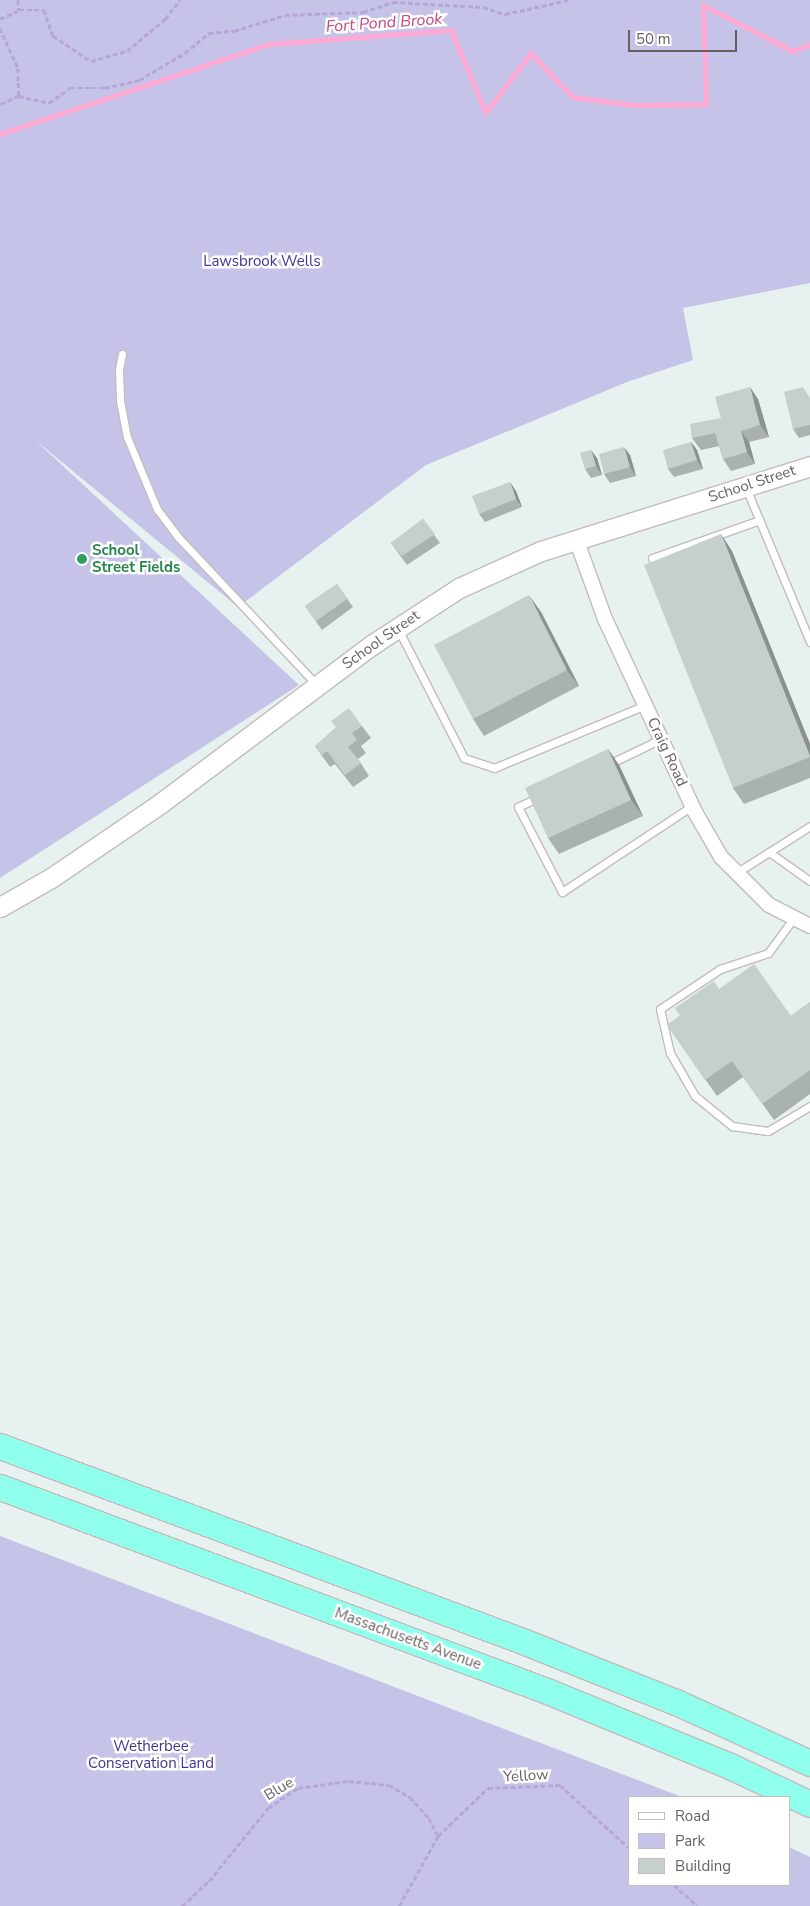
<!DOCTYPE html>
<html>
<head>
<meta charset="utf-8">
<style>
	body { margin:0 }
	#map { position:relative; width:810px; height:1906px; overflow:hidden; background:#e7f1f0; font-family:"Nunito Sans",sans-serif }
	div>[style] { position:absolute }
	.green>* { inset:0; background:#c6c3e9 }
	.stream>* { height:4.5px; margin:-2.25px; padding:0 2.25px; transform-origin:2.25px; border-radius:2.25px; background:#ffa9d3 }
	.path>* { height:2.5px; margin-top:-1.25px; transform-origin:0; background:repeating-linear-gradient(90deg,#b8a6db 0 5px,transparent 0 7.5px) }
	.roads { filter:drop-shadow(1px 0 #c3bbbe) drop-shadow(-1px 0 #c3bbbe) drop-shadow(0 1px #c3bbbe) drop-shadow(0 -1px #c3bbbe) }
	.lane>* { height:7px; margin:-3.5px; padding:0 3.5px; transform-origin:3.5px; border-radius:3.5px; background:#fff }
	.street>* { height:14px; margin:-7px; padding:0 7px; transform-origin:7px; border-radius:7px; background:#fff }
	.secondary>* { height:19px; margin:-9.5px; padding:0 9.5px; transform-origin:9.5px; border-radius:9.5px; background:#fff }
	.highway>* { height:25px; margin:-12.5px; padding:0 12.5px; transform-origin:12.5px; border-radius:12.5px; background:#90ffeb }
	.wall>* { inset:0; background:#a9b2b0 }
	.shaded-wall>* { inset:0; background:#8a9190 }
	.building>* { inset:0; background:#c5cfcd }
	.dots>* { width:14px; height:14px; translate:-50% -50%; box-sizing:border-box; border:2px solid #fff; border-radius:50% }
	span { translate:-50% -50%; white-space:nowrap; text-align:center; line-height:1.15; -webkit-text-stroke:5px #fff; paint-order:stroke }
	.park-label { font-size:15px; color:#403590 }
	.street-label { font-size:15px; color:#685e62 }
	.leisure-label { font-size:15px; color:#27864d; font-weight:700 }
	.left { translate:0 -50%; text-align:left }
	.water-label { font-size:16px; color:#c9467c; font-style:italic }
	.legend { position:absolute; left:628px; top:1796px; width:162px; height:90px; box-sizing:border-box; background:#fff; border:1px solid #c3bfc0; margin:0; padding:6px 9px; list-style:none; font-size:15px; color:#685e62 }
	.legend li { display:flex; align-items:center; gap:10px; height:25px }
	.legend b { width:25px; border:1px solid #c3bfc0 }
	.scale { position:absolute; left:628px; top:30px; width:109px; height:22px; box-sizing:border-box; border:2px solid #685e62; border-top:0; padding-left:6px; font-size:15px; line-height:18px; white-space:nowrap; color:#685e62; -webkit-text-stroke:4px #fff; paint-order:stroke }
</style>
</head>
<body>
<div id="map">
	<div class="green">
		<i style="clip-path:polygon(0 0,810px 0,810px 283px,683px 308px,693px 360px,627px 382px,426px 465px,238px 607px,35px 440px,299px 685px,0 878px)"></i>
		<i style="clip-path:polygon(0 1536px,682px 1797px,629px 1797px,629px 1885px,789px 1885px,789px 1847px,810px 1857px,810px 1906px,0 1906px)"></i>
	</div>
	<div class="stream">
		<i style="left:0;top:134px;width:284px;rotate:-18.5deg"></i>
		<i style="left:269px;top:44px;width:183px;rotate:-4.4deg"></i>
		<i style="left:451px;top:30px;width:89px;rotate:66.9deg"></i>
		<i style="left:486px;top:112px;width:74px;rotate:-52.7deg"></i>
		<i style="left:531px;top:53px;width:61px;rotate:46.3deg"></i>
		<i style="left:573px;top:97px;width:62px;rotate:7.5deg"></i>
		<i style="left:634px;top:105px;width:72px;rotate:-0.8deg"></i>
		<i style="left:706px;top:104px;width:99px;rotate:-91.7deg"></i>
		<i style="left:703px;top:5px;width:101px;rotate:27.1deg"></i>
		<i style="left:793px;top:51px;width:18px;rotate:-22deg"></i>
	</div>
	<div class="path">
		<i style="left:18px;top:0;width:10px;rotate:84deg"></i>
		<i style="left:0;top:19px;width:21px;rotate:-25deg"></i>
		<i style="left:19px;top:10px;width:25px"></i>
		<i style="left:44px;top:10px;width:28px;rotate:71deg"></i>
		<i style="left:53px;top:36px;width:45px;rotate:33.3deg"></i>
		<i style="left:91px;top:61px;width:37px;rotate:-16deg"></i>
		<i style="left:127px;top:51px;width:50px;rotate:-40.1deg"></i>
		<i style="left:165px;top:19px;width:24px;rotate:-52deg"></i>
		<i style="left:0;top:28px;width:44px;rotate:65.8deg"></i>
		<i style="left:18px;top:68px;width:28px;rotate:88deg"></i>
		<i style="left:19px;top:96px;width:21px;rotate:155deg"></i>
		<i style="left:19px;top:96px;width:31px;rotate:13deg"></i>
		<i style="left:49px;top:103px;width:26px;rotate:-36deg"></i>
		<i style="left:70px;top:88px;width:35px"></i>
		<i style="left:105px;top:88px;width:35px;rotate:-13deg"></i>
		<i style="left:139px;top:80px;width:53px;rotate:-30.4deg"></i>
		<i style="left:185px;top:53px;width:31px;rotate:-40deg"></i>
		<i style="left:209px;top:33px;width:25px;rotate:-5deg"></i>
		<i style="left:234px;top:31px;width:53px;rotate:-17.4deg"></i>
		<i style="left:285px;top:15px;width:78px;rotate:-2.2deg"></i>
		<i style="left:363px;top:12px;width:32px;rotate:-18deg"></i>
		<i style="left:393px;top:2px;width:90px;rotate:3.2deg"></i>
		<i style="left:483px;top:7px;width:23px;rotate:18deg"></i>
		<i style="left:505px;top:14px;width:65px;rotate:-12.5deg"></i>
		<i style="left:674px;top:1885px;width:31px;rotate:42deg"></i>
		<i style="left:182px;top:1906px;width:37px;rotate:-43deg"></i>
		<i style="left:209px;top:1881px;width:94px;rotate:-51.1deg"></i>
		<i style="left:268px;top:1808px;width:36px;rotate:-34deg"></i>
		<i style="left:298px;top:1788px;width:51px;rotate:-7.8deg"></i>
		<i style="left:349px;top:1781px;width:40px;rotate:5.7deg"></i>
		<i style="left:389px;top:1785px;width:24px;rotate:30deg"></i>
		<i style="left:410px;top:1797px;width:28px;rotate:48deg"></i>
		<i style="left:429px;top:1818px;width:20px;rotate:63deg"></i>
		<i style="left:399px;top:1906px;width:80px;rotate:-60.9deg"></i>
		<i style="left:438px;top:1836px;width:69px;rotate:-43.8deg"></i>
		<i style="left:488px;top:1788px;width:72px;rotate:-2.4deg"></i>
		<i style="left:560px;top:1785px;width:93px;rotate:42.4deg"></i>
	</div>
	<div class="roads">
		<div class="lane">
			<i style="left:122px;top:354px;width:16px;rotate:101deg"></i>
			<i style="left:119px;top:370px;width:31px;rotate:88deg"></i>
			<i style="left:120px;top:401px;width:37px;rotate:79deg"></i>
			<i style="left:127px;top:437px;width:78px;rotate:67.4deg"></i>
			<i style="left:157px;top:509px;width:35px;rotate:53deg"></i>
			<i style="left:178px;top:537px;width:202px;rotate:46.8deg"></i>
			<i style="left:746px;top:488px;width:167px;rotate:67.4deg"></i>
			<i style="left:652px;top:558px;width:114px;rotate:-19.4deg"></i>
			<i style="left:398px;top:629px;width:145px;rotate:62.9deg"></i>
			<i style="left:464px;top:758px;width:32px;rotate:18deg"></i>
			<i style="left:494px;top:768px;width:164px;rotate:-22.6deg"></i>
			<i style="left:609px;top:764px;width:58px;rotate:-25.7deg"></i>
			<i style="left:539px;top:797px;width:23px;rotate:155deg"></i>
			<i style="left:518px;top:807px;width:96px;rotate:62.6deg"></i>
			<i style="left:562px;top:892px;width:156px;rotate:-33.5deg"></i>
			<i style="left:769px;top:852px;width:50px;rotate:35.3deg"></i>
			<i style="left:736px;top:873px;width:88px;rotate:-32.4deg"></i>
			<i style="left:793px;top:919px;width:42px;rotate:126.3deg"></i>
			<i style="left:768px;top:953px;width:51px;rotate:161.6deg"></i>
			<i style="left:720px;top:969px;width:72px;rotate:146.3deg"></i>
			<i style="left:660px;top:1009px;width:45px;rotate:77.2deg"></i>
			<i style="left:670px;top:1053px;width:50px;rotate:59.8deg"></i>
			<i style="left:695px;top:1096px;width:48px;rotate:39deg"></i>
			<i style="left:732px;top:1126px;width:36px;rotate:8deg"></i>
			<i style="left:768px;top:1131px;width:49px;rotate:-30.8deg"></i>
		</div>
		<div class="street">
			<i style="left:576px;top:539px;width:85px;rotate:70.1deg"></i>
			<i style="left:605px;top:619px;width:213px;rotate:65deg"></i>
			<i style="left:695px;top:812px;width:52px;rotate:60deg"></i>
			<i style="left:721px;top:857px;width:68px;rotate:45deg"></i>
			<i style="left:769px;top:905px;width:46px;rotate:27.1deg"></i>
		</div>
		<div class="secondary">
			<i style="left:0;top:907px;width:59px;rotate:-29.6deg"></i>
			<i style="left:51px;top:878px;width:133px;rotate:-34.3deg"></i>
			<i style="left:161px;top:803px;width:261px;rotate:-36.9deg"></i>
			<i style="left:370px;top:646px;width:106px;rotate:-33.1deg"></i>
			<i style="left:459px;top:588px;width:90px;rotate:-24.3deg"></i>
			<i style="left:541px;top:551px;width:282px;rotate:-17.5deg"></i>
		</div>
		<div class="highway">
			<i style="left:0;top:1446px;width:560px;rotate:20.47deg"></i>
			<i style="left:525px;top:1642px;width:162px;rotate:21.7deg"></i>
			<i style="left:676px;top:1702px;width:147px;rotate:24.5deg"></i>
			<i style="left:0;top:1487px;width:584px;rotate:20.45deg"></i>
			<i style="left:547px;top:1691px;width:200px;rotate:22.3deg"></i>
			<i style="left:732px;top:1767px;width:86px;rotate:25.4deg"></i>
		</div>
	</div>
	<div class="wall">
		<i style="clip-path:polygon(810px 398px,810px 435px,799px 438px,793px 429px)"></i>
		<i style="clip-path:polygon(758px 399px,769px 437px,749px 442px,755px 464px,731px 471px,723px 459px,719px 446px,701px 450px,692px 438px,721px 418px)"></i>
		<i style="clip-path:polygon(691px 442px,697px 450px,703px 469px,674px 477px,668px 469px)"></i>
		<i style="clip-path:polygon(630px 455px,636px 476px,610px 483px,604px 474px)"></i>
		<i style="clip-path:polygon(597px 458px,602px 475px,591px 478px,585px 469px)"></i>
		<i style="clip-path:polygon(516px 491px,522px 507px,485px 522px,479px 514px)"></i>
		<i style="clip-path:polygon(423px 519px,440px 543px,407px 565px,391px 543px)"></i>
		<i style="clip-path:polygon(732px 551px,810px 744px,810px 778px,744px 804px,733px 788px)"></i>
		<i style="clip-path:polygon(337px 584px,353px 607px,322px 630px,305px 606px)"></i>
		<i style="clip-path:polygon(541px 612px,579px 686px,484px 736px,473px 719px)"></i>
		<i style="clip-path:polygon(362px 726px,371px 738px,361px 746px,366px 753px,358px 759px,369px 776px,353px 787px,335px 764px,330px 767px,315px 746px)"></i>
		<i style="clip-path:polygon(608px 749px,619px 765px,643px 816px,559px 854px,548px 838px)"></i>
		<i style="clip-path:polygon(719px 989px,791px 1016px,810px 1002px,810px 1094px,774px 1120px,743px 1077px,717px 1096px,667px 1025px)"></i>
	</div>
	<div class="shaded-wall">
		<i style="clip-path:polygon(750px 387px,758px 399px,769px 437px,760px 425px)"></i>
		<i style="clip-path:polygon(741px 431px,749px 442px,755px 464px,747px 452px)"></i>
		<i style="clip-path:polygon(691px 442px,697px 450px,703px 469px,697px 460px)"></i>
		<i style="clip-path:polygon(624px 447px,630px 455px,636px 476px,630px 467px)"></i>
		<i style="clip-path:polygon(591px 450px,597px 458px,602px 475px,596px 466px)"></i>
		<i style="clip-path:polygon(510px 482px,516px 491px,522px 507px,516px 499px)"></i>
		<i style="clip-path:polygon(721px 534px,732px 551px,810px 744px,810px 756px)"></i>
		<i style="clip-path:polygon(529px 595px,541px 612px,579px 686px,567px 670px)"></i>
		<i style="clip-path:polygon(608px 749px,619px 765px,643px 816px,631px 800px)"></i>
	</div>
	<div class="building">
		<i style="clip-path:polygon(750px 387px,760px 425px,741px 431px,747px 452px,723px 459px,715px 433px,692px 438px,690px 424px,721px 418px,715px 397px)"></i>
		<i style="clip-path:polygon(803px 387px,810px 398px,810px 425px,793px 429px,784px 392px)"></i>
		<i style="clip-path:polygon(691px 442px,697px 460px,668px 469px,663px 450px)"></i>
		<i style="clip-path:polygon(624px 447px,630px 467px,604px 474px,599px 454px)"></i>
		<i style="clip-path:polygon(591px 450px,596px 466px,585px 469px,580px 453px)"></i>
		<i style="clip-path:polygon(510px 482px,516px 499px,479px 514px,472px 496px)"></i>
		<i style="clip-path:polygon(423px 519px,435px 534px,402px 556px,391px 543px)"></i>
		<i style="clip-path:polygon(721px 534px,810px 756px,810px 757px,733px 788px,644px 565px)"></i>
		<i style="clip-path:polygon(337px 584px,347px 599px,316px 621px,305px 606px)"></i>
		<i style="clip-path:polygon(529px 595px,567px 670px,473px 719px,434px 645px)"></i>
		<i style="clip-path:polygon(349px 708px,362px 726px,352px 733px,357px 740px,348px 747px,361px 763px,345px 775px,327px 751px,322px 755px,315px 746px,336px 727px,331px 721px)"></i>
		<i style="clip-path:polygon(608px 749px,631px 800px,548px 838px,525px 788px)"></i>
		<i style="clip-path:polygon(754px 964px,791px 1016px,810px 1002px,810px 1070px,762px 1104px,732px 1061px,705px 1080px,667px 1025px,680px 1016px,675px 1008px,714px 981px,719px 989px)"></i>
	</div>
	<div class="dots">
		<i style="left:82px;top:559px;background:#2e9e5b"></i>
	</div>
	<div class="park-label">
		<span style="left:262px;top:262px">Lawsbrook Wells</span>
		<span style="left:151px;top:1755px">Wetherbee<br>Conservation Land</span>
	</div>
	<div class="street-label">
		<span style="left:752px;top:484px;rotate:-18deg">School Street</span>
		<span style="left:381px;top:640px;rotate:-35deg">School Street</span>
		<span style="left:667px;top:752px;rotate:65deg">Craig Road</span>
		<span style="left:408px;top:1639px;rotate:20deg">Massachusetts Avenue</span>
		<span style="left:526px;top:1776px;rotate:-3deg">Yellow</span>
		<span style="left:279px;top:1789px;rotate:-31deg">Blue</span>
	</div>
	<div class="leisure-label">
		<span class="left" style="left:92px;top:559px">School<br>Street Fields</span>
	</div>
	<div class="water-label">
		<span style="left:384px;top:23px;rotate:-4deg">Fort Pond Brook</span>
	</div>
	<ul class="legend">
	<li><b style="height:6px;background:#fff"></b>Road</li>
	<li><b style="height:14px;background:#c6c3e9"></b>Park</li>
	<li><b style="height:14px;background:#c5cfcd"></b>Building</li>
	</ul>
	<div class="scale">50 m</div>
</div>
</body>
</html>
